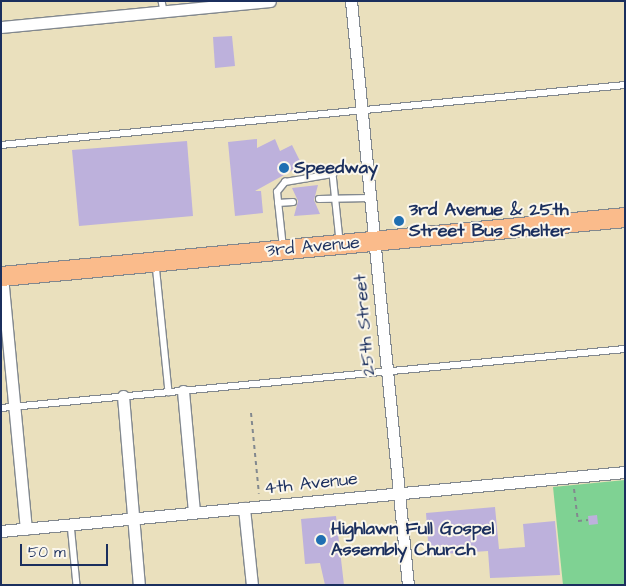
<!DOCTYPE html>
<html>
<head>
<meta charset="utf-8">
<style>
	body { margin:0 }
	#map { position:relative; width:626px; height:586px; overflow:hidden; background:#eae0bd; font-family:"Architects Daughter",sans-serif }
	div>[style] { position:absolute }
	.green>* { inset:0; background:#7fd293 }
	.building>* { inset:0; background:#bdb1dc }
	.path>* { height:2px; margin-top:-1px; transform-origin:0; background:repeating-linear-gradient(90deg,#82888e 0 4px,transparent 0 8px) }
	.roads { filter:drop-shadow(1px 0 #82888e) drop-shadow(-1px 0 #82888e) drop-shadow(0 1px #82888e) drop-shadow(0 -1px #82888e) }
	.service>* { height:5.5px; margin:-2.75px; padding:0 2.75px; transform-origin:2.75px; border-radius:2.75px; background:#fff }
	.minor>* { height:11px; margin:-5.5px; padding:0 5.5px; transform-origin:5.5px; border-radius:5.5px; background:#fff }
	.primary>* { height:19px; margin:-9.5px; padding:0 9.5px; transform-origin:9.5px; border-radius:9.5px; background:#fabb8b }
	.dots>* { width:14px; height:14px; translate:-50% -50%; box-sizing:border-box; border:2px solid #fbf7ec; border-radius:50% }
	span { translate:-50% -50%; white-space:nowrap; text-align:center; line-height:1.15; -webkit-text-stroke:4px #fbf7ec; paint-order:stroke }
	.poi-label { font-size:18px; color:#1b2f5e; font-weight:700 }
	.left { translate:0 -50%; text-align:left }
	.street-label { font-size:18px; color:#1b2f5e }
	.frame { position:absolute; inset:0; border:2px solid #1b2f5e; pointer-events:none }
	.scale { position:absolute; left:20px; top:544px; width:88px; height:22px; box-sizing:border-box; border:2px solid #1b2f5e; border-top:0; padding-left:6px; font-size:15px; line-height:18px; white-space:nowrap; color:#1b2f5e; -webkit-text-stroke:4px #fbf7ec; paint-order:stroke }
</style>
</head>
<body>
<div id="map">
	<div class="green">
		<i style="clip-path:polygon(625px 480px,625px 585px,563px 585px,553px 487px)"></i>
	</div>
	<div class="building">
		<i style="clip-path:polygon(232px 36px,235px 66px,215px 68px,213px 37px)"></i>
		<i style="clip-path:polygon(257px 139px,257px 148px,275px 139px,280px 151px,292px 145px,302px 165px,255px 191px,261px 191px,263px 213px,235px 216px,228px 142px)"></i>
		<i style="clip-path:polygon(187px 141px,193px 216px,79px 226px,72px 150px)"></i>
		<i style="clip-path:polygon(318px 185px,314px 200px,320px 214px,294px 216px,298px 201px,292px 188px)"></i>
		<i style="clip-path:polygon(495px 507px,499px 549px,525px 547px,523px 524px,555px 521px,560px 575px,490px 578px,488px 551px,429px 555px,426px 513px)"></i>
		<i style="clip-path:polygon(597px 515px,598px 524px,589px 525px,588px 516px)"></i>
		<i style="clip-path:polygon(336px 516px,344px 585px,325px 585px,320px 563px,305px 564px,301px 519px)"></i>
	</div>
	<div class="path">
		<i style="left:251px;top:413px;width:81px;rotate:84.4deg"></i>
		<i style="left:574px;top:489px;width:32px;rotate:83deg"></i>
		<i style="left:578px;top:521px;width:10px;rotate:-6deg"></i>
	</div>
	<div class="roads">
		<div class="service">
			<i style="left:162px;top:1px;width:10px;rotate:79deg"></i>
			<i style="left:1px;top:145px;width:627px;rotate:-5.49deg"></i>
			<i style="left:319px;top:199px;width:51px;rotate:-1.1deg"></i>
			<i style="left:278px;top:203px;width:15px;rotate:-4deg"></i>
			<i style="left:283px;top:248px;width:56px;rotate:-96.1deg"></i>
			<i style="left:277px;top:192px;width:13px;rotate:-51deg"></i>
			<i style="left:285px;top:182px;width:49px;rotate:-9.5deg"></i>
			<i style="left:333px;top:174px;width:67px;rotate:84deg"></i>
			<i style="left:156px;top:264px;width:129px;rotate:84.2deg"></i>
			<i style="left:1px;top:408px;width:627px;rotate:-5.4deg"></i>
			<i style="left:71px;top:524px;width:61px;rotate:84.4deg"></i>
		</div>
		<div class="minor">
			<i style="left:351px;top:1px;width:587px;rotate:84.43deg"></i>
			<i style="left:1px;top:27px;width:270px;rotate:-5.5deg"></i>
			<i style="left:2px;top:276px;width:254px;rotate:84.6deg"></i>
			<i style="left:183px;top:391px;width:122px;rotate:84.8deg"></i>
			<i style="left:123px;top:396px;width:190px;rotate:85.2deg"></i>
			<i style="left:244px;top:508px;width:77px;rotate:84.1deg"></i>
			<i style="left:1px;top:531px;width:627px;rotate:-5.4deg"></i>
		</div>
		<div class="primary">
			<i style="left:1px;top:276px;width:627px;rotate:-5.4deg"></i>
		</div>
	</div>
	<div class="dots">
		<i style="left:284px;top:168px;background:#1f6fb2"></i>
		<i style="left:399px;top:221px;background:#1f6fb2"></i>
		<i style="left:321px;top:540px;background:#1f6fb2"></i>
	</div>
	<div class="poi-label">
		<span class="left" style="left:294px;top:168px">Speedway</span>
		<span class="left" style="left:409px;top:221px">3rd Avenue &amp; 25th<br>Street Bus Shelter</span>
		<span class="left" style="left:331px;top:540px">Highlawn Full Gospel<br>Assembly Church</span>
	</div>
	<div class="street-label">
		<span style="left:313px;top:247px;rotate:-5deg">3rd Avenue</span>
		<span style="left:365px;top:325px;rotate:-95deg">25th Street</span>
		<span style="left:311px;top:484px;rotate:-6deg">4th Avenue</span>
	</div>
	<div class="frame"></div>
	<div class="scale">50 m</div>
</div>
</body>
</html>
